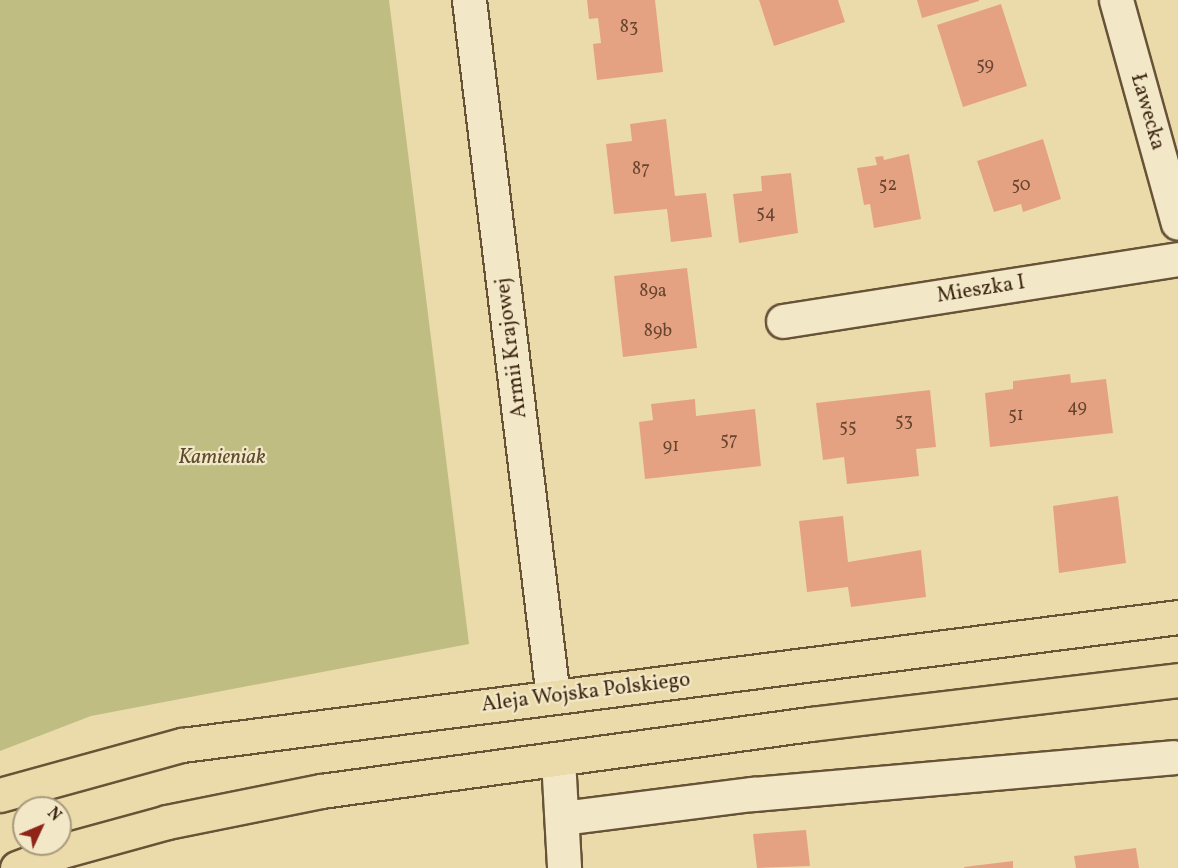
<!DOCTYPE html>
<html>
<head>
<meta charset="utf-8">
<style>
	body { margin:0 }
	#map { position:relative; width:1178px; height:868px; overflow:hidden; background:#ebdbaa; font-family:Vollkorn,serif }
	div>[style] { position:absolute }
	.green>* { inset:0; background:#c0bd83 }
	.building>* { inset:0; background:#e5a283 }
	.roads { filter:drop-shadow(2px 0 #685337) drop-shadow(-2px 0 #685337) drop-shadow(0 2px #685337) drop-shadow(0 -2px #685337) }
	.minor>* { height:33px; margin:-16.5px; padding:0 16.5px; transform-origin:16.5px; border-radius:16.5px; background:#f2e8c8 }
	.major>* { height:33px; margin:-16.5px; padding:0 16.5px; transform-origin:16.5px; border-radius:16.5px; background:#ebdbaa }
	span { translate:-50% -50%; white-space:nowrap; text-align:center; line-height:1.15; -webkit-text-stroke:4.5px #f2e8c8; paint-order:stroke }
	.number-label { font-size:18px; color:#67452e }
	.number-label span { -webkit-text-stroke-width:0 }
	.street-label { font-size:21px; color:#3d2611 }
	.park-label { font-size:21px; color:#5e4c2e; font-style:italic }
	.north { position:absolute; left:12px; top:796px; width:60px; height:60px; box-sizing:border-box; background:#f2e8c8; border:2px solid #aa9a7f; border-radius:50%; rotate:46deg; font-size:16px; font-weight:700; line-height:24px; text-align:center; color:#3d2611 }
	.north::after { content:''; display:block; margin:auto; width:21px; height:27px; background:#8f2418; clip-path:polygon(50% 0,100% 100%,50% 72%,0 100%) }
</style>
</head>
<body>
<div id="map">
	<div class="green">
		<i style="clip-path:polygon(0 0,389px 0,469px 644px,91px 716px,0 751px)"></i>
	</div>
	<div class="building">
		<i style="clip-path:polygon(587px 0,655px 0,663px 72px,597px 80px,593px 44px,601px 43px,598px 18px,589px 19px)"></i>
		<i style="clip-path:polygon(759px 0,838px 0,845px 22px,774px 46px)"></i>
		<i style="clip-path:polygon(917px 0,979px 0,979px 1px,922px 18px)"></i>
		<i style="clip-path:polygon(1001px 4px,1027px 86px,963px 107px,937px 25px)"></i>
		<i style="clip-path:polygon(666px 119px,675px 196px,706px 193px,712px 237px,671px 242px,667px 209px,614px 214px,606px 144px,632px 141px,630px 124px)"></i>
		<i style="clip-path:polygon(1043px 139px,1061px 199px,1023px 212px,1021px 204px,994px 212px,977px 161px)"></i>
		<i style="clip-path:polygon(909px 154px,921px 219px,874px 228px,870px 204px,864px 205px,857px 168px,877px 165px,875px 157px,883px 156px,884px 160px)"></i>
		<i style="clip-path:polygon(791px 173px,798px 233px,739px 243px,733px 194px,762px 191px,761px 176px)"></i>
		<i style="clip-path:polygon(687px 268px,697px 348px,623px 357px,614px 276px)"></i>
		<i style="clip-path:polygon(1070px 374px,1071px 383px,1106px 379px,1113px 433px,990px 447px,985px 393px,1013px 389px,1013px 381px)"></i>
		<i style="clip-path:polygon(930px 390px,936px 447px,916px 449px,919px 476px,847px 484px,844px 457px,823px 460px,816px 403px)"></i>
		<i style="clip-path:polygon(695px 399px,696px 416px,755px 409px,761px 466px,645px 479px,639px 422px,653px 420px,651px 404px)"></i>
		<i style="clip-path:polygon(1118px 496px,1126px 563px,1059px 573px,1053px 506px)"></i>
		<i style="clip-path:polygon(843px 516px,848px 562px,921px 550px,926px 597px,851px 607px,848px 587px,807px 592px,799px 521px)"></i>
		<i style="clip-path:polygon(806px 830px,810px 866px,757px 868px,753px 834px)"></i>
		<i style="clip-path:polygon(1136px 848px,1139px 868px,1076px 868px,1074px 856px)"></i>
		<i style="clip-path:polygon(1013px 861px,1013px 868px,964px 868px,964px 867px)"></i>
	</div>
	<div class="roads">
		<div class="minor">
			<i style="left:469px;top:0;width:702px;rotate:83.13deg"></i>
			<i style="left:1116px;top:0;width:231px;rotate:74.5deg"></i>
			<i style="left:783px;top:321px;width:400px;rotate:-8.9deg"></i>
			<i style="left:558px;top:759px;width:109px;rotate:86.8deg"></i>
			<i style="left:562px;top:818px;width:193px;rotate:-7.2deg"></i>
			<i style="left:753px;top:794px;width:422px;rotate:-5deg"></i>
		</div>
		<div class="major">
			<i style="left:0;top:795px;width:189px;rotate:-15.4deg"></i>
			<i style="left:182px;top:745px;width:1004px;rotate:-7.32deg"></i>
			<i style="left:17px;top:868px;width:48px;rotate:-20.7deg"></i>
			<i style="left:62px;top:851px;width:109px;rotate:-15.4deg"></i>
			<i style="left:167px;top:822px;width:157px;rotate:-11.4deg"></i>
			<i style="left:321px;top:791px;width:495px;rotate:-7.8deg"></i>
			<i style="left:811px;top:724px;width:370px;rotate:-6.8deg"></i>
		</div>
	</div>
	<div class="number-label">
		<span style="left:629px;top:28px">83</span>
		<span style="left:985px;top:66px">59</span>
		<span style="left:641px;top:170px">87</span>
		<span style="left:888px;top:186px">52</span>
		<span style="left:1021px;top:186px">50</span>
		<span style="left:766px;top:214px">54</span>
		<span style="left:653px;top:292px">89a</span>
		<span style="left:658px;top:332px">89b</span>
		<span style="left:1077px;top:408px">49</span>
		<span style="left:1016px;top:416px">51</span>
		<span style="left:904px;top:422px">53</span>
		<span style="left:848px;top:428px">55</span>
		<span style="left:729px;top:441px">57</span>
		<span style="left:671px;top:447px">91</span>
	</div>
	<div class="street-label">
		<span style="left:1147px;top:112px;rotate:74deg">Ławecka</span>
		<span style="left:981px;top:290px;rotate:-9deg">Mieszka I</span>
		<span style="left:512px;top:348px;rotate:-97deg">Armii Krajowej</span>
		<span style="left:586px;top:693px;rotate:-7deg">Aleja Wojska Polskiego</span>
	</div>
	<div class="park-label">
		<span style="left:222px;top:458px">Kamieniak</span>
	</div>
	<div class="north">N</div>
</div>
</body>
</html>
